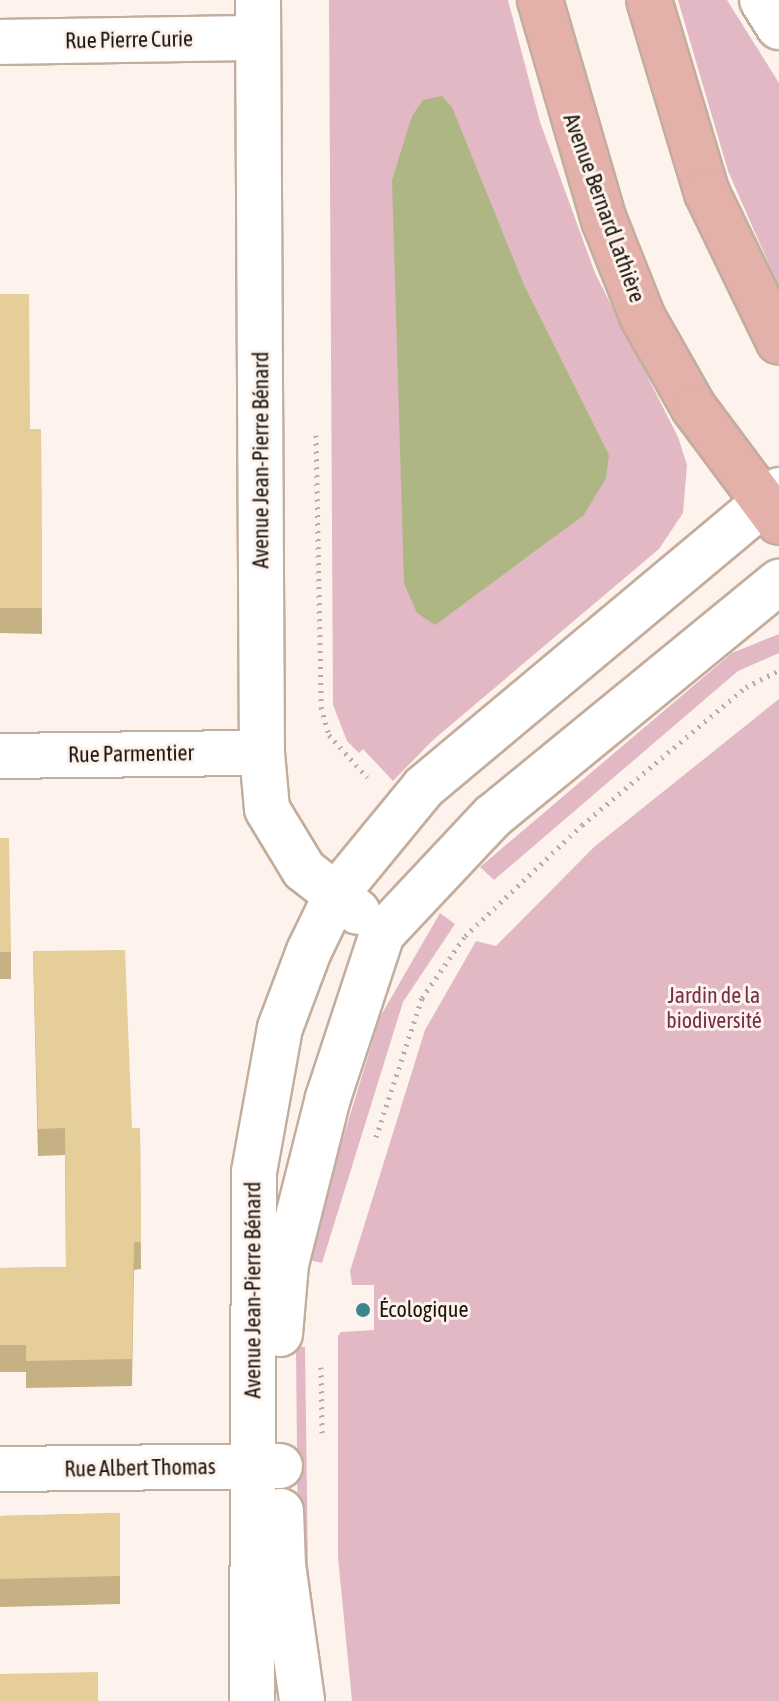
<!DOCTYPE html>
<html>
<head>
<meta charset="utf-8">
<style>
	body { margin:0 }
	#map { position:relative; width:779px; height:1701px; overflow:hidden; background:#fdf3ec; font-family:"Asap Condensed",sans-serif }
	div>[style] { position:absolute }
	.green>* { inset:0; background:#e1b8c4 }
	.water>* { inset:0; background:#aeb783 }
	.path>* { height:5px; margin-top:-2.5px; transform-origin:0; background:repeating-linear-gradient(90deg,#b7ada7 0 2px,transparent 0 8px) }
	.roads { filter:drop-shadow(2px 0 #c3ad9d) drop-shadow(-2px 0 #c3ad9d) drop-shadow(0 2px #c3ad9d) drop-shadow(0 -2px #c3ad9d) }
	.minor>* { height:44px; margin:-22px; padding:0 22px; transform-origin:22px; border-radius:22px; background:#fff }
	.major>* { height:44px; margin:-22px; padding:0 22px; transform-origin:22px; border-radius:22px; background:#e3b0aa }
	.wall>* { inset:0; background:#c5b184 }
	.building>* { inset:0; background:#e5ce9a }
	.dots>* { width:22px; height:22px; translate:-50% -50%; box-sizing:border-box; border:4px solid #fdf3ec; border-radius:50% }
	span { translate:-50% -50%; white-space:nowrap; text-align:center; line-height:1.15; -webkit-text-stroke:6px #fdf3ec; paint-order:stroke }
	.street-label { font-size:22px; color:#1d140f }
	.park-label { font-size:22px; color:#742f49 }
	.poi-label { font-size:22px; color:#1d140f }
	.left { translate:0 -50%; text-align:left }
</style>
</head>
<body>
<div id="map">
	<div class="green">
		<i style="clip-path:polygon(329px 0,508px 0,540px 122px,595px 273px,678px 437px,687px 465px,683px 513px,659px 549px,433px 740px,393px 781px,363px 749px,359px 753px,347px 741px,333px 705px)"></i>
		<i style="clip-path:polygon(678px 0,727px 0,779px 83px,779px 287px,728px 171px)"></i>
		<i style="clip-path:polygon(779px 634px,779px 653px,738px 671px,494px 880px,480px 867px,732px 653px)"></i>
		<i style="clip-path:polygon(779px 699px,779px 1701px,352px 1701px,338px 1557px,338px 1336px,341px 1332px,374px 1330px,374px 1285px,352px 1285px,350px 1271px,425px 1030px,476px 941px,496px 946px,594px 847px)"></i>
		<i style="clip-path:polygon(440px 913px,455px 924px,403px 1002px,322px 1263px,306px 1259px,380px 1017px)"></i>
		<i style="clip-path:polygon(296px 1347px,305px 1347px,308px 1566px,326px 1701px,317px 1701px,298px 1550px)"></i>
	</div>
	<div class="water">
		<i style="clip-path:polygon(442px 96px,452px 107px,524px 285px,609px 455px,606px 478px,584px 515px,435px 625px,417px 613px,404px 583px,392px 180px,412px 116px,423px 100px)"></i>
	</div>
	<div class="path">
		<i style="left:316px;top:435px;width:272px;rotate:88.9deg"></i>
		<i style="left:321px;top:707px;width:29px;rotate:74deg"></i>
		<i style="left:329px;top:735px;width:57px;rotate:47.9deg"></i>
		<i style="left:376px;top:1137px;width:146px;rotate:-71.7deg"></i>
		<i style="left:422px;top:998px;width:75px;rotate:-55.3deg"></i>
		<i style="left:465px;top:936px;width:161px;rotate:-43.5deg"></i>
		<i style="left:582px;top:825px;width:214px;rotate:-40.1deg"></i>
		<i style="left:746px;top:687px;width:37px;rotate:-27deg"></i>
		<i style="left:321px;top:1367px;width:66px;rotate:89.1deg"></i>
	</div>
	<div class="roads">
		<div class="minor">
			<i style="left:258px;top:0;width:753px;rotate:89.7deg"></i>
			<i style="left:262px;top:753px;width:56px;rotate:84.9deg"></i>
			<i style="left:267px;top:809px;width:71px;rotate:58.8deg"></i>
			<i style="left:304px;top:870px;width:68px;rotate:37.9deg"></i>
			<i style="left:762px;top:0;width:32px;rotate:58deg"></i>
			<i style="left:0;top:42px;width:258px;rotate:-0.9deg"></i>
			<i style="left:0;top:756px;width:262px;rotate:-0.7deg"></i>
			<i style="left:280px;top:1334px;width:70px;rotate:-85.1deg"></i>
			<i style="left:286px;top:1264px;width:171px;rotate:-75.8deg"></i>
			<i style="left:328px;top:1098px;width:173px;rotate:-71.8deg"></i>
			<i style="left:382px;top:934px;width:162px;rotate:-46.8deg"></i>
			<i style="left:493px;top:816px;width:370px;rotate:-39.3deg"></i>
			<i style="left:0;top:1469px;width:280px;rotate:-0.6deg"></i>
			<i style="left:281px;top:1511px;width:54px;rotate:87.9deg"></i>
			<i style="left:283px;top:1565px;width:137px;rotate:82deg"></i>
			<i style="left:252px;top:1701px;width:529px;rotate:-89.78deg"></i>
			<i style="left:254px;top:1172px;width:146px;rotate:-79.8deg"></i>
			<i style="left:280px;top:1028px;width:82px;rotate:-69.4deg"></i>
			<i style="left:309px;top:951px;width:64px;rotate:-64.2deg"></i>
			<i style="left:337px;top:893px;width:137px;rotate:-50.6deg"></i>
			<i style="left:424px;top:787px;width:463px;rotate:-39.9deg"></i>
		</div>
		<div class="major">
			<i style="left:540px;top:0;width:229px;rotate:73.8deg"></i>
			<i style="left:604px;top:220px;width:105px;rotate:68.3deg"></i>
			<i style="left:643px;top:318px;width:103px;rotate:60.5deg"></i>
			<i style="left:694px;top:408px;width:142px;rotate:53.3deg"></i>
			<i style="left:649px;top:0;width:202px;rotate:73.3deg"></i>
			<i style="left:707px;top:193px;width:165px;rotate:64.2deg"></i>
		</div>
	</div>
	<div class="wall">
		<i style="clip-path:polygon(0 294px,30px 429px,41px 429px,42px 634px,0 633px)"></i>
		<i style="clip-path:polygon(0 838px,11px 952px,11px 979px,0 979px)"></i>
		<i style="clip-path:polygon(33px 951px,132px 1128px,140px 1128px,141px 1269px,134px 1270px,132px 1386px,26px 1388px,26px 1372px,0 1372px,0 1268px,66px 1267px,65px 1155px,38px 1156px)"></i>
		<i style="clip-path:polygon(120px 1513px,120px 1604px,0 1607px,0 1516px)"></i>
	</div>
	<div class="building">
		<i style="clip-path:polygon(0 294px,29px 294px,30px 429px,41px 429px,42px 608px,0 608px)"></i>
		<i style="clip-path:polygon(0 838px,9px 838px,11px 952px,0 952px)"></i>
		<i style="clip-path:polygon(125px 950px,132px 1128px,140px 1128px,141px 1242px,134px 1242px,132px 1359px,26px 1361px,26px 1345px,0 1345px,0 1268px,66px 1267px,65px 1128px,38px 1129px,33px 951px)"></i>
		<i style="clip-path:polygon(120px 1513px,120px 1576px,0 1579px,0 1516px)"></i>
		<i style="clip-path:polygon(98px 1672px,98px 1701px,0 1701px,0 1674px)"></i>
	</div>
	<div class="dots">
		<i style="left:363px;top:1310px;background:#3e868d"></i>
	</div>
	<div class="street-label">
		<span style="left:129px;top:40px;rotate:-1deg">Rue Pierre Curie</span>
		<span style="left:604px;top:208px;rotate:70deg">Avenue Bernard Lathière</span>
		<span style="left:261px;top:460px;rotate:-90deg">Avenue Jean-Pierre Bénard</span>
		<span style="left:131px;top:754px;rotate:-1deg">Rue Parmentier</span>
		<span style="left:253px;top:1290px;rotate:-90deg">Avenue Jean-Pierre Bénard</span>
		<span style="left:140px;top:1468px;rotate:-1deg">Rue Albert Thomas</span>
	</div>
	<div class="park-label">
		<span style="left:714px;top:1008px">Jardin de la<br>biodiversité</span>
	</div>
	<div class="poi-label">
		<span class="left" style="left:379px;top:1310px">Écologique</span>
	</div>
</div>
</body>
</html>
